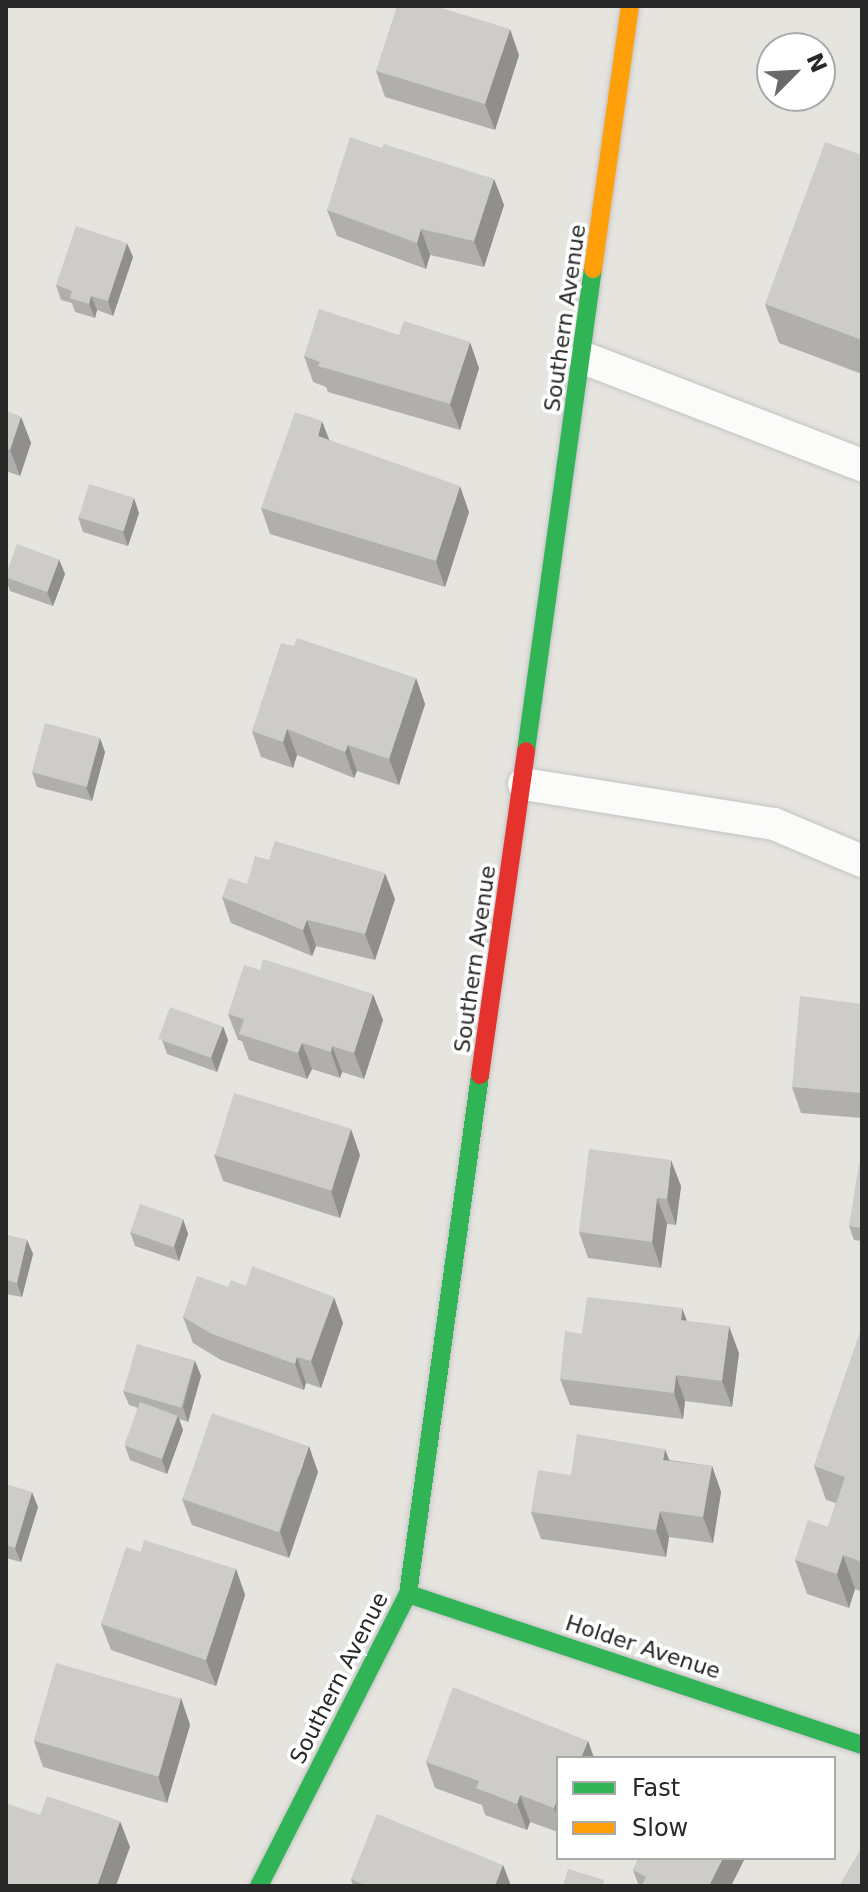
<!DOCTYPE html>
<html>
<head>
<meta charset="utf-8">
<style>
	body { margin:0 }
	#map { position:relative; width:868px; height:1892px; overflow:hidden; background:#e6e4df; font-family:"DejaVu Sans",sans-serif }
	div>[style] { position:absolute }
	.roads { filter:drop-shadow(0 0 2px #c4c3c4) drop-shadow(0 0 2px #c4c3c4) }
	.lane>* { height:32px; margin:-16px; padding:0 16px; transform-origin:16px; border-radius:16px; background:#fbfbfa }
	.fast>* { height:18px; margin:-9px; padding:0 9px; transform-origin:9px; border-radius:9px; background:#30b455 }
	.slow>* { height:18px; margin:-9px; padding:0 9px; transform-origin:9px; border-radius:9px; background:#ff9f0a }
	.jam>* { height:18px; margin:-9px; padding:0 9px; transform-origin:9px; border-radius:9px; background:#e5322d }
	.wall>* { inset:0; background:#b0afac }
	.shaded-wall>* { inset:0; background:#908f8c }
	.building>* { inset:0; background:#cdccc8; transform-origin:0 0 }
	span { translate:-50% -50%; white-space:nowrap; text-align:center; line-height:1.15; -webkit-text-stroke:7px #fff; paint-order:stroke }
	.street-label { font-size:22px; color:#282828 }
	.frame { position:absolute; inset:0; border:8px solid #282828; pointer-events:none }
	.legend { position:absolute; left:556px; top:1756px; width:280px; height:104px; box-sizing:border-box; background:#fff; border:2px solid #a9a9a9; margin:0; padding:10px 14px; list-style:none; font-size:24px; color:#282828 }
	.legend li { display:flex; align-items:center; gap:16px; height:40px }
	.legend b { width:40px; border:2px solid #a9a9a9 }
	.north { position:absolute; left:756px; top:32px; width:80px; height:80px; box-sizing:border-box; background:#fff; border:2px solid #a9a9a9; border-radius:50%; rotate:66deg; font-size:22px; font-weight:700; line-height:32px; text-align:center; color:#282828 }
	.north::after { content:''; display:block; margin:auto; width:28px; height:36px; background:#6a6a68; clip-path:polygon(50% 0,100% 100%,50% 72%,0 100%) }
</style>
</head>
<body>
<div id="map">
	<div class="roads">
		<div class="lane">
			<i style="left:584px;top:358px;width:298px;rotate:21.1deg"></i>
			<i style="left:524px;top:784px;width:253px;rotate:9.1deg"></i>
			<i style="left:774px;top:824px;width:95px;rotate:22.8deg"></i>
		</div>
		<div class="fast">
			<i style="left:526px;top:751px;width:487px;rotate:-82.1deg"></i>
			<i style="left:408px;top:1594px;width:478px;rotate:18.4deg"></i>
			<i style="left:259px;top:1886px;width:328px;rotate:-63deg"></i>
			<i style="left:408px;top:1594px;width:524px;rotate:-82.1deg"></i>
		</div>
		<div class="slow">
			<i style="left:593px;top:269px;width:266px;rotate:-82deg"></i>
		</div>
		<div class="jam">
			<i style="left:480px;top:1075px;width:327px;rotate:-81.9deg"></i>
		</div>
	</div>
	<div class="wall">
		<i style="clip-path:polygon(519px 55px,495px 130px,385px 97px,376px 71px)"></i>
		<i style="clip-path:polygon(382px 148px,494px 179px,504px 205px,484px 267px,430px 255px,426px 269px,337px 236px,327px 210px)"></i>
		<i style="clip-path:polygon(862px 155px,862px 374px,779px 343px,765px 304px)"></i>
		<i style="clip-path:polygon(133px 257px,113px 316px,97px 310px,95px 318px,75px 312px,72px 303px,61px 300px,56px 285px)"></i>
		<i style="clip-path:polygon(399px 335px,479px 368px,460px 430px,328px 392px,326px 387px,313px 382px,304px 356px)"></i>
		<i style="clip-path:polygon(6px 411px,21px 417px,31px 443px,20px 476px,6px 471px)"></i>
		<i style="clip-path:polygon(330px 440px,469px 512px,445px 587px,270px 534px,261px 508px)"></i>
		<i style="clip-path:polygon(139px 513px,128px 546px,83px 532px,78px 517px)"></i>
		<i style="clip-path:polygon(6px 574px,65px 574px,53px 606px,10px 591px,6px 579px)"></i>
		<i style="clip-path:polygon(416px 678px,425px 704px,399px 785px,357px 771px,354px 778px,297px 755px,293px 768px,261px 757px,252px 731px)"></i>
		<i style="clip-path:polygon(105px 752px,92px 801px,37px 787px,32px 772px)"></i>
		<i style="clip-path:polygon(269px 860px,395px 899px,375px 960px,316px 946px,312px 956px,231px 923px,222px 897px,247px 884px)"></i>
		<i style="clip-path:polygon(862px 1004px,862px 1118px,801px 1113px,792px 1087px)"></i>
		<i style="clip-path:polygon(228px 1014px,383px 1020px,364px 1079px,342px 1072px,340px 1078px,312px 1069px,307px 1079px,249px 1060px,242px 1041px,238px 1040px)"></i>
		<i style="clip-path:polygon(162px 1040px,228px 1040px,217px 1072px,167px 1054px)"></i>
		<i style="clip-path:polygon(214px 1155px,360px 1155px,340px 1218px,223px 1181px)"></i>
		<i style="clip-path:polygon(862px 1164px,862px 1241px,854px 1240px,849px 1226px)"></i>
		<i style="clip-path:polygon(681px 1186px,676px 1225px,667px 1224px,661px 1268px,588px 1258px,579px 1232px)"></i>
		<i style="clip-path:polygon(183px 1219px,188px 1234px,179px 1261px,135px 1246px,130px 1232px)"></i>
		<i style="clip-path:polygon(6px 1235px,27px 1240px,33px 1254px,22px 1297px,6px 1294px)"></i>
		<i style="clip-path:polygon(228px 1287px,343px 1323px,321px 1388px,306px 1383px,304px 1390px,221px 1360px,193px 1343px,183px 1317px)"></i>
		<i style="clip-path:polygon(687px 1321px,739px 1353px,732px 1407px,685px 1401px,683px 1419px,570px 1405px,560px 1379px,582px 1334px)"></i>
		<i style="clip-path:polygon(862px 1327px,862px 1592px,855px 1589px,849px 1608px,807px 1594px,795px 1560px,828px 1527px,836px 1503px,826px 1500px,814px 1466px)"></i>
		<i style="clip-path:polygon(195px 1361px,201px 1376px,188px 1422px,179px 1419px,183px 1430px,167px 1474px,130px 1460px,125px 1446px,138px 1408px,129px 1405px,123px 1391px)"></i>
		<i style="clip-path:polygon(670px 1460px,712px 1466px,721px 1492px,713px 1543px,669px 1537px,666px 1557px,541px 1539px,531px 1512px,571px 1475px)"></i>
		<i style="clip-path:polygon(318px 1472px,289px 1558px,192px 1525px,182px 1499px)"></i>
		<i style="clip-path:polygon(6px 1484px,38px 1507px,21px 1562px,6px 1558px)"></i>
		<i style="clip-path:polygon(141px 1552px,236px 1569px,245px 1595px,216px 1686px,111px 1650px,101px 1624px)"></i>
		<i style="clip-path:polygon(181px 1698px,190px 1725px,167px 1803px,43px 1767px,34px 1741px)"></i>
		<i style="clip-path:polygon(588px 1741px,594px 1758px,558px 1758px,558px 1832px,530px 1822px,527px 1830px,485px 1815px,482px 1805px,435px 1788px,426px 1762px)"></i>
		<i style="clip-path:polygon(639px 1858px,745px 1858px,731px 1886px,639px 1886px,633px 1870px)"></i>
		<i style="clip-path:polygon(503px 1865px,511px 1886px,353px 1886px,351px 1879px)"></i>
	</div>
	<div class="shaded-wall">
		<i style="clip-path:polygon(510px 29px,519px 55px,495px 130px,485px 104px)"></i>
		<i style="clip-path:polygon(494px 179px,504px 205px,484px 267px,474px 241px)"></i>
		<i style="clip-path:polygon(421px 229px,430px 255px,426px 269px,417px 243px)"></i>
		<i style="clip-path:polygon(127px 243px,133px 257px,113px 316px,108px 301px)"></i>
		<i style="clip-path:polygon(91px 296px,97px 310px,95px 318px,89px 304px)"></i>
		<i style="clip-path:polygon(470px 342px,479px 368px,460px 430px,450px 404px)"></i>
		<i style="clip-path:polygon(21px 417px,31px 443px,20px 476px,10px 450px)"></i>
		<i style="clip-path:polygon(322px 421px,332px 447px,318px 436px)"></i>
		<i style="clip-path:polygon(460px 486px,469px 512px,445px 587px,436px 561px)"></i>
		<i style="clip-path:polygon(134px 498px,139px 513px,128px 546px,123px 532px)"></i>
		<i style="clip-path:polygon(59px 559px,65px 574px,53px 606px,47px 592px)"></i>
		<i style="clip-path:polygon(416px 678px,425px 704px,399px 785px,389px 759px)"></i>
		<i style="clip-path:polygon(287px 729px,297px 755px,293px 768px,283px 742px)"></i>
		<i style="clip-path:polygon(100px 738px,105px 752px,92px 801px,86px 787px)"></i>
		<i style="clip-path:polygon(348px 745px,357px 771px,354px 778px,345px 752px)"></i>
		<i style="clip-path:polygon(385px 873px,395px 899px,375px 960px,365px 934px)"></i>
		<i style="clip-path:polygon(307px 920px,316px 946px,312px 956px,303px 930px)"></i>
		<i style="clip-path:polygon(373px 994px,383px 1020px,364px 1079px,354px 1053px)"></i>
		<i style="clip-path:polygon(223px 1026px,228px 1040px,217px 1072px,211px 1057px)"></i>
		<i style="clip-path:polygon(302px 1043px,312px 1069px,307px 1079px,298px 1053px)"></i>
		<i style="clip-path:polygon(332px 1046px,342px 1072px,340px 1078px,331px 1052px)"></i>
		<i style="clip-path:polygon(351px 1129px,360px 1155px,340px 1218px,331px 1191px)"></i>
		<i style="clip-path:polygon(671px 1160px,681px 1186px,676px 1225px,667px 1199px)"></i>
		<i style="clip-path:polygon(657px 1198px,667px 1224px,661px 1268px,652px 1242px)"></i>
		<i style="clip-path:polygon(183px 1219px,188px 1234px,179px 1261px,174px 1246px)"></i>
		<i style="clip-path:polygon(27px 1240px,33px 1254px,22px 1297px,17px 1283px)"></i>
		<i style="clip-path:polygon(334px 1297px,343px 1323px,321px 1388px,311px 1361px)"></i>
		<i style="clip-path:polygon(682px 1308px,692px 1334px,681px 1320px)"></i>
		<i style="clip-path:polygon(729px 1326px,739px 1353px,732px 1407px,722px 1381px)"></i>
		<i style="clip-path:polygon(297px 1357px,306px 1383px,304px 1390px,295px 1364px)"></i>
		<i style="clip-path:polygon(195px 1361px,201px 1376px,188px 1422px,183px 1407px)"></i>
		<i style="clip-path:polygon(676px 1375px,685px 1401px,683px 1419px,674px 1393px)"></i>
		<i style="clip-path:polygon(178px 1416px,183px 1430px,167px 1474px,162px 1460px)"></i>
		<i style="clip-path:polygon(309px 1446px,318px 1472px,289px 1558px,280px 1532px)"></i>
		<i style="clip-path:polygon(665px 1449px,675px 1475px,663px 1460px)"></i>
		<i style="clip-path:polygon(712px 1466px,721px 1492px,713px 1543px,703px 1517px)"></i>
		<i style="clip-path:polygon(32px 1492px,38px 1507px,21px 1562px,15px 1548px)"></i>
		<i style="clip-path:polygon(660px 1511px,669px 1537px,666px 1557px,656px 1530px)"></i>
		<i style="clip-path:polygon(843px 1555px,855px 1589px,849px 1608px,837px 1574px)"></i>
		<i style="clip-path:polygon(236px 1569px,245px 1595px,216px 1686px,206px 1660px)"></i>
		<i style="clip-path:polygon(181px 1698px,190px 1725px,167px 1803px,158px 1776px)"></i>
		<i style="clip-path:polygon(588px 1741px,594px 1758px,581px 1758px)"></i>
		<i style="clip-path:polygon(520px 1795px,530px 1822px,527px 1830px,517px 1804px)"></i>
		<i style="clip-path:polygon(558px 1798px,558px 1818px,554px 1808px)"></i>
		<i style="clip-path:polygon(120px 1821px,130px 1847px,116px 1886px,97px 1886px)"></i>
		<i style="clip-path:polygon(723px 1858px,745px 1858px,731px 1886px,709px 1886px)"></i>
		<i style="clip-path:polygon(503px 1865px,511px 1886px,495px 1886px)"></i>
	</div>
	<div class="building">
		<i style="clip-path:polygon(397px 6px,435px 6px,510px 29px,485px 104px,376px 71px)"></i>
		<i style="clip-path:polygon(350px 137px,382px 148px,384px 144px,494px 179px,474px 241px,421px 229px,417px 243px,327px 210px)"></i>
		<i style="clip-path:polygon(825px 142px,862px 155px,862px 340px,765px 304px)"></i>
		<i style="clip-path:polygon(76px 226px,127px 243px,108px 301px,91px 296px,89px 304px,70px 298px,72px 291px,56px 285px)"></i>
		<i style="clip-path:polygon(319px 309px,399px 335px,404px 321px,470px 342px,450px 404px,318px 366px,320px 362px,304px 356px)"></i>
		<i style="clip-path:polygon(6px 411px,21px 417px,10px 450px,6px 448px)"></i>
		<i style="clip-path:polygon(295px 412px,322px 421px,318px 436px,460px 486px,436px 561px,261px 508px)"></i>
		<i style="left:89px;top:484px;width:47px;height:35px;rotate:17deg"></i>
		<i style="left:17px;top:544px;width:45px;height:35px;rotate:20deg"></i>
		<i style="clip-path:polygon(297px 638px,416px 678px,389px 759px,348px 745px,345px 752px,287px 729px,283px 742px,252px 731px,281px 643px,294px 646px)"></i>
		<i style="left:45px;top:723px;width:57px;height:51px;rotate:15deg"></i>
		<i style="clip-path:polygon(275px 841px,385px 873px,365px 934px,307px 920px,303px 930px,222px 897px,229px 878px,247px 884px,255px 856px,269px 860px)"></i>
		<i style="clip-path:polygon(263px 959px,373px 994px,354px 1053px,332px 1046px,331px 1052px,302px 1043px,298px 1053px,239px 1034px,244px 1019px,228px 1014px,244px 965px,260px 970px)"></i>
		<i style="clip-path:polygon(800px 996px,862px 1004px,862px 1080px,860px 1093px,792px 1087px)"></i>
		<i style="left:170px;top:1007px;width:56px;height:34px;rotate:20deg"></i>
		<i style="left:234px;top:1093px;width:122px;height:65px;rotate:17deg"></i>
		<i style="clip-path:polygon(589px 1149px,671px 1160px,667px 1199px,657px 1198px,652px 1242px,579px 1232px)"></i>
		<i style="clip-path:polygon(859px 1164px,862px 1164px,862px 1228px,849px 1226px)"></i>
		<i style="left:140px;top:1204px;width:46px;height:30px;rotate:19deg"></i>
		<i style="clip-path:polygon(6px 1235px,27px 1240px,17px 1283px,6px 1280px)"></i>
		<i style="clip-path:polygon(252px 1266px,334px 1297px,311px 1361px,297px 1357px,295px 1364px,212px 1334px,183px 1317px,197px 1276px,228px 1287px,231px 1280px,246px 1286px)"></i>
		<i style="clip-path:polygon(587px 1297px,682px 1308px,681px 1320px,729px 1326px,722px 1381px,676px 1375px,674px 1393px,560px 1379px,565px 1331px,582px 1334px)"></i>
		<i style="clip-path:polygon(862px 1327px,862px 1562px,843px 1555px,837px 1574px,795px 1560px,808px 1520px,828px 1527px,845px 1477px,814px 1466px)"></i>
		<i style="left:137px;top:1344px;width:60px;height:49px;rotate:16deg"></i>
		<i style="left:140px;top:1402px;width:40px;height:46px;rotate:20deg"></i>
		<i style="left:212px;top:1413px;width:102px;height:91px;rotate:19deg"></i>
		<i style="clip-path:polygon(577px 1434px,665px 1449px,663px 1460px,712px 1466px,703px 1517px,660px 1511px,656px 1530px,531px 1512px,538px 1470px,571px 1475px)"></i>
		<i style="clip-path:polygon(6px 1484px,32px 1492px,15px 1548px,6px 1545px)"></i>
		<i style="clip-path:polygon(144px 1540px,236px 1569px,206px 1660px,101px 1624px,126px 1547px,141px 1552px)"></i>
		<i style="left:56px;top:1663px;width:130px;height:81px;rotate:16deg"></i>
		<i style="clip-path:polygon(453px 1687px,588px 1741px,581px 1758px,558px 1758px,558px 1798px,554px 1808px,520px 1795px,517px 1804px,476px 1788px,479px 1781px,426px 1762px)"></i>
		<i style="clip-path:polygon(47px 1796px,120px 1821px,97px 1886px,6px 1886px,6px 1803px,40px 1815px)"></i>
		<i style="clip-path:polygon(377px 1814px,503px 1865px,495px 1886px,367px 1886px,351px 1879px)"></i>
		<i style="clip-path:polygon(862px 1847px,862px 1886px,839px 1886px)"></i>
		<i style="clip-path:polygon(639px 1858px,723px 1858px,709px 1886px,644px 1886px,642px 1885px,646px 1877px,633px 1870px)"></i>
		<i style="clip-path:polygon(568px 1869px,604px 1880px,603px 1886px,563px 1886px)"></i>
	</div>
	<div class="street-label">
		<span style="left:565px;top:318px;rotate:-82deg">Southern Avenue</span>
		<span style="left:475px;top:959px;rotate:-82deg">Southern Avenue</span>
		<span style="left:643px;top:1647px;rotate:18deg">Holder Avenue</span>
		<span style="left:339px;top:1678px;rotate:-63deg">Southern Avenue</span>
	</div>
	<div class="frame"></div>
	<ul class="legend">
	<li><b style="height:10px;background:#30b455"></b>Fast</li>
	<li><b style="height:10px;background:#ff9f0a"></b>Slow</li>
	</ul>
	<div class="north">N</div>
</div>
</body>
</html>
